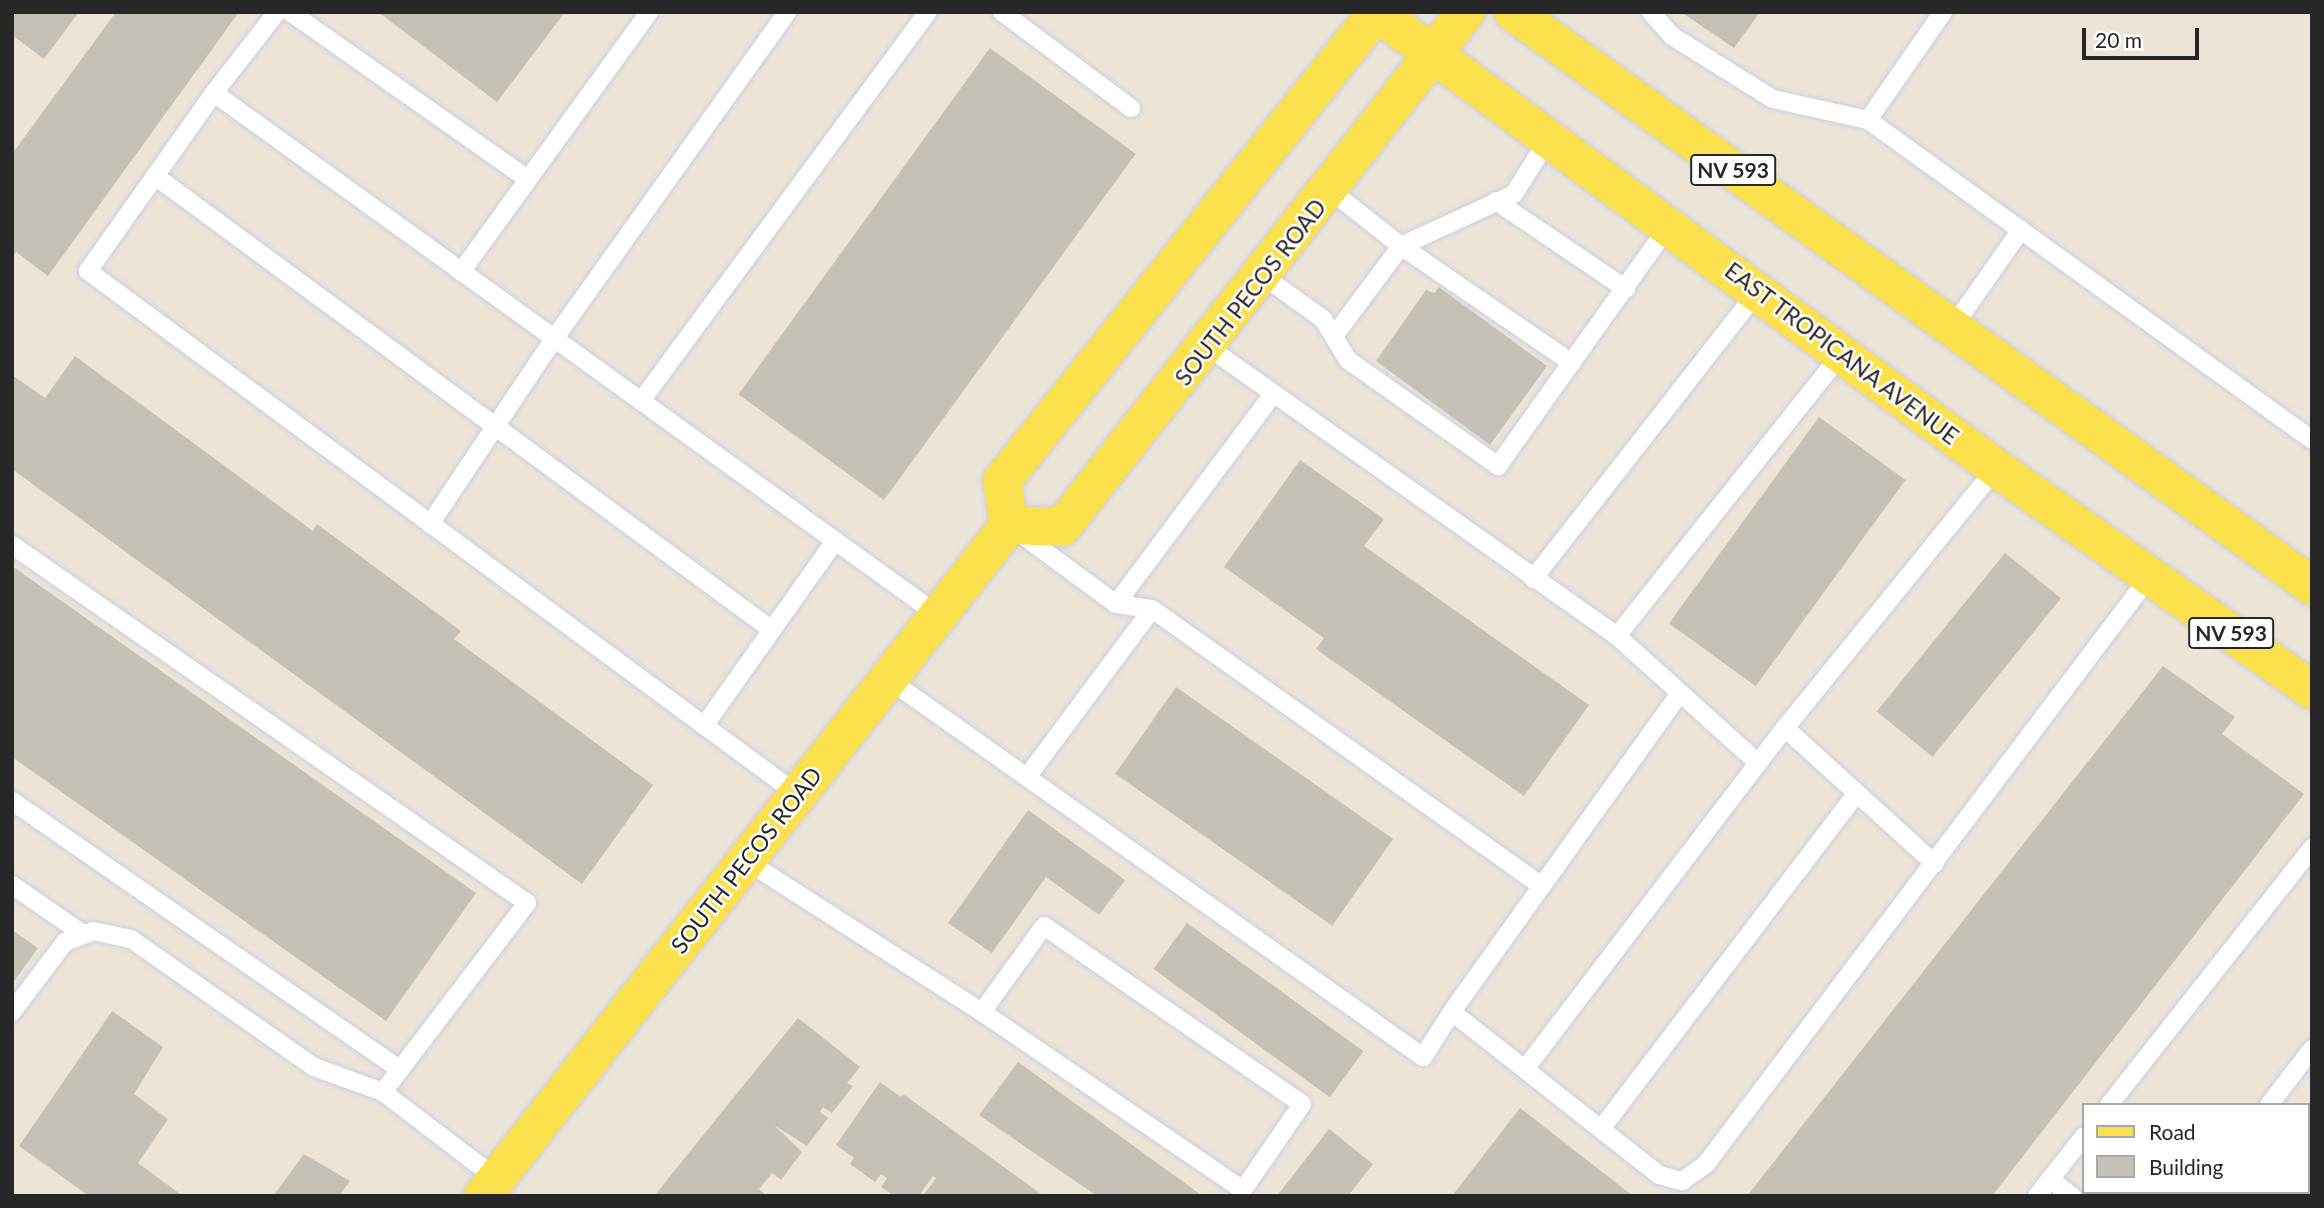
<!DOCTYPE html>
<html>
<head>
<meta charset="utf-8">
<style>
	body { margin:0 }
	#map { position:relative; width:2324px; height:1208px; overflow:hidden; background:#ebe4d7; font-family:Lato,sans-serif }
	div>[style] { position:absolute }
	.building>* { inset:0; background:#c6c1b7; transform-origin:0 0 }
	.roads { filter:drop-shadow(0 0 2px #cccee2) drop-shadow(0 0 2px #cccee2) }
	.lane>* { height:18px; margin:-9px; padding:0 9px; transform-origin:9px; border-radius:9px; background:#fff }
	.primary>* { height:38px; margin:-19px; padding:0 19px; transform-origin:19px; border-radius:19px; background:#fae14d }
	span { translate:-50% -50%; white-space:nowrap; text-align:center; line-height:1.15; -webkit-text-stroke:5px #fff; paint-order:stroke }
	.shield-label span { padding:2px 5px; background:#fff; border:2px solid; border-radius:5px; -webkit-text-stroke-width:0 }
	.shield-label { font-size:21px; color:#272727; font-weight:700 }
	.street-label { font-size:23px; color:#272727 }
	.frame { position:absolute; inset:0; border:14px solid #272727; pointer-events:none }
	.legend { position:absolute; left:2082px; top:1103px; width:228px; height:91px; box-sizing:border-box; background:#fff; border:2px solid #a9a9a9; margin:0; padding:9px 12px; list-style:none; font-size:21px; color:#272727 }
	.legend li { display:flex; align-items:center; gap:14px; height:35px }
	.legend b { width:35px; border:2px solid #a9a9a9 }
	.scale { position:absolute; left:2082px; top:28px; width:117px; height:32px; box-sizing:border-box; border:4px solid #272727; border-top:0; padding-left:9px; font-size:21px; line-height:24px; white-space:nowrap; color:#272727; -webkit-text-stroke:5px #fff; paint-order:stroke }
</style>
</head>
<body>
<div id="map">
	<div class="building">
		<i style="clip-path:polygon(12px 12px,79px 12px,44px 59px,12px 35px)"></i>
		<i style="clip-path:polygon(116px 12px,239px 12px,48px 276px,16px 252px,12px 257px,12px 154px)"></i>
		<i style="clip-path:polygon(378px 12px,565px 12px,497px 102px)"></i>
		<i style="clip-path:polygon(1681px 12px,1760px 12px,1734px 48px)"></i>
		<i style="left:990px;top:48px;width:180px;height:428px;rotate:36deg"></i>
		<i style="clip-path:polygon(1439px 287px,1547px 366px,1490px 445px,1376px 361px,1426px 290px,1434px 293px)"></i>
		<i style="clip-path:polygon(75px 356px,313px 531px,317px 524px,461px 631px,454px 639px,653px 785px,582px 884px,12px 469px,12px 375px,45px 398px)"></i>
		<i style="left:1819px;top:417px;width:107px;height:255px;rotate:36deg"></i>
		<i style="clip-path:polygon(1300px 460px,1384px 519px,1364px 546px,1589px 705px,1524px 796px,1316px 649px,1324px 638px,1224px 567px)"></i>
		<i style="left:2005px;top:553px;width:72px;height:204px;rotate:39deg"></i>
		<i style="clip-path:polygon(12px 566px,476px 893px,386px 1021px,12px 757px)"></i>
		<i style="clip-path:polygon(2163px 666px,2235px 717px,2222px 734px,2304px 794px,1992px 1196px,1747px 1196px)"></i>
		<i style="left:1176px;top:687px;width:265px;height:106px;rotate:35deg"></i>
		<i style="clip-path:polygon(1028px 810px,1125px 880px,1099px 915px,1046px 877px,992px 953px,948px 923px)"></i>
		<i style="left:1187px;top:923px;width:218px;height:57px;rotate:36deg"></i>
		<i style="clip-path:polygon(12px 930px,38px 948px,12px 984px)"></i>
		<i style="clip-path:polygon(112px 1011px,163px 1047px,134px 1094px,168px 1119px,138px 1163px,183px 1196px,89px 1196px,19px 1146px)"></i>
		<i style="clip-path:polygon(798px 1018px,860px 1067px,847px 1083px,853px 1086px,832px 1113px,823px 1107px,820px 1112px,828px 1118px,807px 1146px,774px 1125px,802px 1152px,781px 1180px,772px 1173px,759px 1189px,767px 1196px,654px 1196px)"></i>
		<i style="clip-path:polygon(1018px 1062px,1197px 1192px,1202px 1196px,1097px 1196px,979px 1115px)"></i>
		<i style="clip-path:polygon(880px 1082px,901px 1097px,903px 1094px,1044px 1196px,923px 1196px,936px 1178px,933px 1176px,919px 1196px,894px 1196px,881px 1187px,887px 1178px,881px 1174px,875px 1182px,850px 1164px,854px 1158px,836px 1145px)"></i>
		<i style="clip-path:polygon(1520px 1108px,1633px 1196px,1452px 1196px)"></i>
		<i style="clip-path:polygon(1329px 1129px,1373px 1164px,1348px 1196px,1277px 1196px)"></i>
		<i style="clip-path:polygon(304px 1154px,350px 1181px,339px 1196px,273px 1196px)"></i>
	</div>
	<div class="roads">
		<div class="lane">
			<i style="left:277px;top:12px;width:103px;rotate:127.9deg"></i>
			<i style="left:214px;top:93px;width:218px;rotate:125.3deg"></i>
			<i style="left:88px;top:271px;width:881px;rotate:36.41deg"></i>
			<i style="left:290px;top:12px;width:291px;rotate:35.1deg"></i>
			<i style="left:1002px;top:12px;width:161px;rotate:36.7deg"></i>
			<i style="left:1651px;top:12px;width:32px;rotate:49deg"></i>
			<i style="left:1672px;top:36px;width:119px;rotate:32deg"></i>
			<i style="left:1773px;top:99px;width:97px;rotate:12.5deg"></i>
			<i style="left:1943px;top:12px;width:131px;rotate:124.8deg"></i>
			<i style="left:1868px;top:120px;width:547px;rotate:35.78deg"></i>
			<i style="left:214px;top:93px;width:893px;rotate:35.79deg"></i>
			<i style="left:155px;top:176px;width:766px;rotate:36.35deg"></i>
			<i style="left:1330px;top:190px;width:90px;rotate:38.3deg"></i>
			<i style="left:1401px;top:246px;width:124px;rotate:-24.7deg"></i>
			<i style="left:1514px;top:194px;width:66px;rotate:-58deg"></i>
			<i style="left:1496px;top:201px;width:157px;rotate:34.1deg"></i>
			<i style="left:461px;top:272px;width:321px;rotate:-54.1deg"></i>
			<i style="left:1263px;top:276px;width:74px;rotate:35.6deg"></i>
			<i style="left:1323px;top:319px;width:48px;rotate:58.6deg"></i>
			<i style="left:1348px;top:360px;width:184px;rotate:35.2deg"></i>
			<i style="left:1498px;top:466px;width:296px;rotate:-54.6deg"></i>
			<i style="left:1952px;top:328px;width:120px;rotate:-54.9deg"></i>
			<i style="left:1334px;top:336px;width:112px;rotate:-53.3deg"></i>
			<i style="left:1401px;top:246px;width:207px;rotate:34.4deg"></i>
			<i style="left:1208px;top:347px;width:501px;rotate:35.25deg"></i>
			<i style="left:1617px;top:636px;width:190px;rotate:42deg"></i>
			<i style="left:641px;top:401px;width:483px;rotate:-53.6deg"></i>
			<i style="left:430px;top:524px;width:223px;rotate:-56.2deg"></i>
			<i style="left:554px;top:339px;width:402px;rotate:-54.5deg"></i>
			<i style="left:1017px;top:531px;width:123px;rotate:36.4deg"></i>
			<i style="left:1116px;top:604px;width:36px;rotate:8deg"></i>
			<i style="left:1152px;top:609px;width:478px;rotate:35.4deg"></i>
			<i style="left:12px;top:545px;width:627px;rotate:34.8deg"></i>
			<i style="left:527px;top:903px;width:238px;rotate:127.3deg"></i>
			<i style="left:1533px;top:579px;width:365px;rotate:-52deg"></i>
			<i style="left:1116px;top:604px;width:262px;rotate:-53.2deg"></i>
			<i style="left:1617px;top:636px;width:363px;rotate:-51.5deg"></i>
			<i style="left:888px;top:679px;width:655px;rotate:35.24deg"></i>
			<i style="left:1423px;top:1057px;width:54px;rotate:-57.2deg"></i>
			<i style="left:1680px;top:693px;width:392px;rotate:125.6deg"></i>
			<i style="left:1452px;top:1012px;width:263px;rotate:38.2deg"></i>
			<i style="left:1659px;top:1175px;width:24px;rotate:15deg"></i>
			<i style="left:1682px;top:1181px;width:29px;rotate:-35deg"></i>
			<i style="left:1706px;top:1164px;width:737px;rotate:-52.94deg"></i>
			<i style="left:704px;top:726px;width:227px;rotate:-54.7deg"></i>
			<i style="left:1785px;top:728px;width:202px;rotate:42.2deg"></i>
			<i style="left:1027px;top:777px;width:209px;rotate:-53.3deg"></i>
			<i style="left:12px;top:801px;width:472px;rotate:34.7deg"></i>
			<i style="left:745px;top:860px;width:282px;rotate:32.7deg"></i>
			<i style="left:982px;top:1012px;width:316px;rotate:34.3deg"></i>
			<i style="left:1243px;top:1190px;width:104px;rotate:-55.5deg"></i>
			<i style="left:1302px;top:1104px;width:313px;rotate:-145.4deg"></i>
			<i style="left:1044px;top:926px;width:106px;rotate:125.8deg"></i>
			<i style="left:12px;top:885px;width:86px;rotate:34.6deg"></i>
			<i style="left:12px;top:1012px;width:88px;rotate:-52.9deg"></i>
			<i style="left:65px;top:942px;width:30px;rotate:-21deg"></i>
			<i style="left:93px;top:931px;width:39px;rotate:12deg"></i>
			<i style="left:131px;top:939px;width:223px;rotate:35deg"></i>
			<i style="left:314px;top:1067px;width:73px;rotate:19.9deg"></i>
			<i style="left:383px;top:1092px;width:142px;rotate:37.3deg"></i>
			<i style="left:1525px;top:1069px;width:429px;rotate:-52.7deg"></i>
			<i style="left:1785px;top:728px;width:335px;rotate:-50.9deg"></i>
			<i style="left:2109px;top:1105px;width:328px;rotate:-51.7deg"></i>
			<i style="left:2269px;top:1105px;width:71px;rotate:-52.5deg"></i>
			<i style="left:1601px;top:1129px;width:422px;rotate:-52.7deg"></i>
			<i style="left:2050px;top:1179px;width:28px;rotate:38deg"></i>
			<i style="left:2253px;top:1192px;width:6px;rotate:45deg"></i>
			<i style="left:2037px;top:1196px;width:76px;rotate:-51.9deg"></i>
		</div>
		<div class="primary">
			<i style="left:1376px;top:12px;width:770px;rotate:36.33deg"></i>
			<i style="left:1996px;top:468px;width:386px;rotate:35.1deg"></i>
			<i style="left:1513px;top:12px;width:984px;rotate:35.69deg"></i>
			<i style="left:1009px;top:525px;width:53px;rotate:2.2deg"></i>
			<i style="left:1062px;top:527px;width:655px;rotate:-51.89deg"></i>
			<i style="left:483px;top:1196px;width:853px;rotate:-51.91deg"></i>
			<i style="left:1009px;top:525px;width:45px;rotate:-99deg"></i>
			<i style="left:1002px;top:481px;width:600px;rotate:-51.36deg"></i>
		</div>
	</div>
	<div class="shield-label">
		<span style="left:1733px;top:170px">NV 593</span>
		<span style="left:2231px;top:633px">NV 593</span>
	</div>
	<div class="street-label">
		<span style="left:1250px;top:292px;rotate:-52deg">SOUTH PECOS ROAD</span>
		<span style="left:1842px;top:353px;rotate:37deg">EAST TROPICANA AVENUE</span>
		<span style="left:746px;top:860px;rotate:-52deg">SOUTH PECOS ROAD</span>
	</div>
	<div class="frame"></div>
	<ul class="legend">
	<li><b style="height:9px;background:#fae14d"></b>Road</li>
	<li><b style="height:19px;background:#c6c1b7"></b>Building</li>
	</ul>
	<div class="scale">20 m</div>
</div>
</body>
</html>
